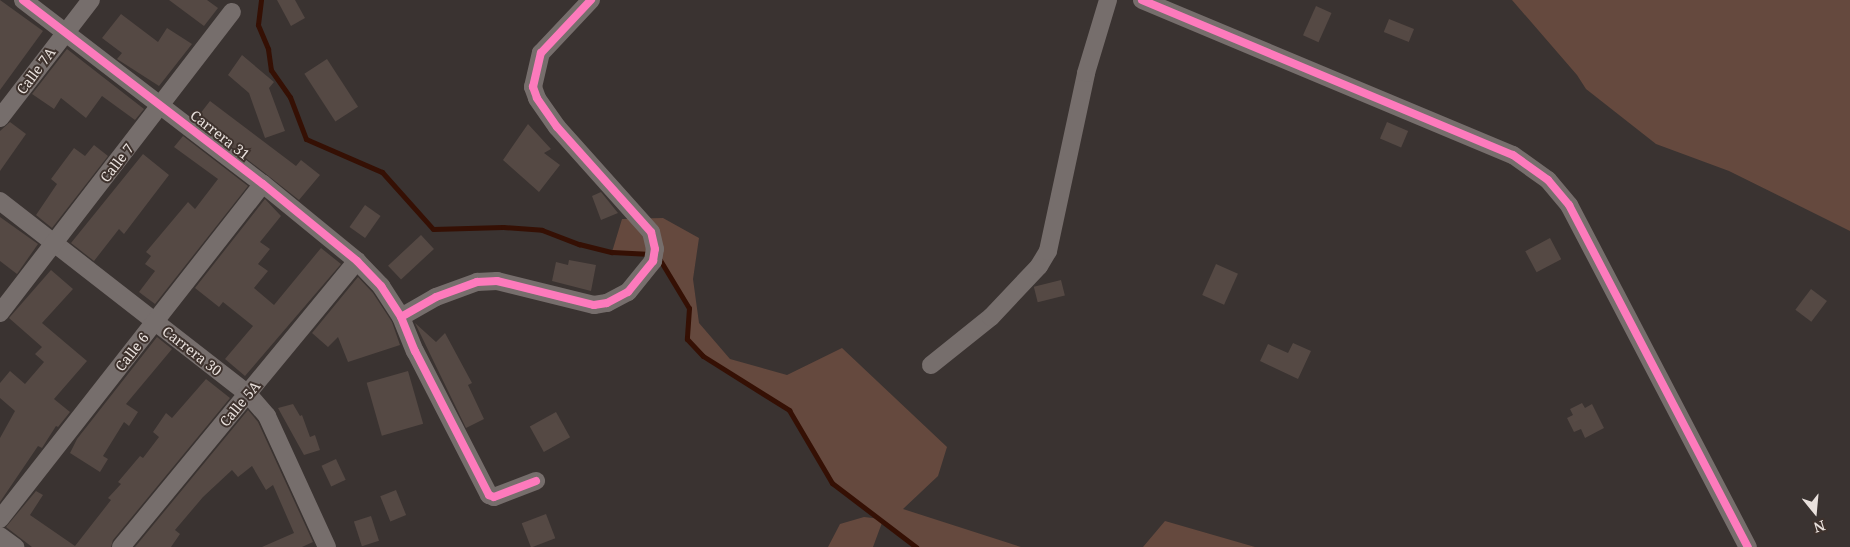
<!DOCTYPE html>
<html>
<head>
<meta charset="utf-8">
<style>
	body { margin:0 }
	#map { position:relative; width:1850px; height:547px; overflow:hidden; background:#3a3331; font-family:"Noto Serif",serif }
	div>[style] { position:absolute }
	.green>* { inset:0; background:#65493e }
	.stream>* { height:5px; margin:-2.5px; padding:0 2.5px; transform-origin:2.5px; border-radius:2.5px; background:#351004 }
	.building>* { inset:0; background:#554944; transform-origin:0 0 }
	.minor>* { height:18px; margin:-9px; padding:0 9px; transform-origin:9px; border-radius:9px; background:#766e6c }
	.cycleway>* { height:8px; margin:-4px; padding:0 4px; transform-origin:4px; border-radius:4px; background:#fd7abc }
	span { translate:-50% -50%; white-space:nowrap; text-align:center; line-height:1.15; -webkit-text-stroke:4px #3e322d; paint-order:stroke }
	.street-label { font-size:14px; color:#e9e1dd }
	.north { position:absolute; left:1790px; top:487px; width:50px; height:50px; -webkit-text-stroke:4px #3e322d; paint-order:stroke; rotate:163deg; font-size:14px; font-weight:700; line-height:20px; text-align:center; color:#e9e1dd }
	.north::after { content:''; display:block; margin:auto; width:18px; height:22px; background:#e9e1dd; clip-path:polygon(50% 0,100% 100%,50% 72%,0 100%) }
</style>
</head>
<body>
<div id="map">
	<div class="green">
		<i style="clip-path:polygon(1512px 0,1850px 0,1850px 231px,1729px 171px,1656px 144px,1586px 89px,1577px 75px)"></i>
		<i style="clip-path:polygon(663px 218px,699px 238px,693px 279px,699px 323px,730px 359px,787px 375px,842px 348px,947px 447px,938px 476px,903px 509px,1021px 547px,916px 547px,883px 520px,873px 547px,828px 547px,840px 524px,864px 517px,881px 519px,832px 483px,789px 410px,703px 356px,687px 339px,689px 308px,660px 260px,646px 254px,612px 252px,622px 219px)"></i>
		<i style="clip-path:polygon(1165px 521px,1255px 547px,1257px 547px,1143px 547px)"></i>
	</div>
	<div class="stream">
		<i style="left:261px;top:0;width:25px;rotate:97deg"></i>
		<i style="left:258px;top:25px;width:26px;rotate:67deg"></i>
		<i style="left:268px;top:49px;width:21px;rotate:82deg"></i>
		<i style="left:271px;top:70px;width:33px;rotate:55deg"></i>
		<i style="left:290px;top:97px;width:45px;rotate:69.1deg"></i>
		<i style="left:306px;top:139px;width:83px;rotate:23.5deg"></i>
		<i style="left:382px;top:172px;width:76px;rotate:48.2deg"></i>
		<i style="left:433px;top:229px;width:70px;rotate:-1.6deg"></i>
		<i style="left:503px;top:227px;width:39px;rotate:4deg"></i>
		<i style="left:542px;top:230px;width:40px;rotate:21deg"></i>
		<i style="left:579px;top:244px;width:34px;rotate:14deg"></i>
		<i style="left:612px;top:252px;width:34px;rotate:3deg"></i>
		<i style="left:660px;top:260px;width:56px;rotate:58.9deg"></i>
		<i style="left:689px;top:308px;width:31px;rotate:94deg"></i>
		<i style="left:687px;top:339px;width:23px;rotate:47deg"></i>
		<i style="left:703px;top:356px;width:102px;rotate:32.1deg"></i>
		<i style="left:789px;top:410px;width:85px;rotate:59.5deg"></i>
		<i style="left:832px;top:483px;width:106px;rotate:37.3deg"></i>
	</div>
	<div class="building">
		<i style="clip-path:polygon(0 0,43px 31px,0 90px)"></i>
		<i style="clip-path:polygon(169px 0,207px 0,218px 8px,204px 26px)"></i>
		<i style="clip-path:polygon(277px 0,295px 0,305px 18px,291px 26px)"></i>
		<i style="left:1316px;top:6px;width:17px;height:32px;rotate:24deg"></i>
		<i style="clip-path:polygon(121px 14px,158px 42px,167px 28px,192px 44px,159px 86px,117px 59px,122px 53px,102px 38px)"></i>
		<i style="left:1389px;top:19px;width:27px;height:14px;rotate:22deg"></i>
		<i style="clip-path:polygon(67px 49px,144px 109px,135px 120px,102px 96px,86px 118px,61px 98px,54px 109px,32px 94px)"></i>
		<i style="clip-path:polygon(242px 55px,274px 82px,269px 88px,285px 131px,265px 138px,249px 93px,228px 75px)"></i>
		<i style="left:327px;top:59px;width:57px;height:27px;rotate:57deg"></i>
		<i style="clip-path:polygon(210px 101px,296px 166px,301px 160px,320px 175px,299px 200px,196px 119px)"></i>
		<i style="clip-path:polygon(10px 122px,26px 134px,0 171px,0 131px)"></i>
		<i style="left:1387px;top:122px;width:23px;height:18px;rotate:23deg"></i>
		<i style="clip-path:polygon(528px 124px,551px 149px,544px 153px,560px 165px,539px 192px,503px 160px)"></i>
		<i style="clip-path:polygon(183px 136px,248px 186px,155px 304px,139px 292px,155px 271px,145px 264px,151px 256px,146px 252px,188px 202px,195px 209px,218px 179px,174px 147px)"></i>
		<i style="clip-path:polygon(94px 145px,108px 156px,52px 228px,36px 215px,57px 184px,51px 179px,74px 148px,85px 156px)"></i>
		<i style="clip-path:polygon(143px 154px,169px 175px,124px 234px,119px 229px,94px 261px,71px 243px)"></i>
		<i style="clip-path:polygon(601px 192px,618px 213px,601px 220px,592px 196px)"></i>
		<i style="clip-path:polygon(265px 199px,281px 216px,260px 242px,270px 249px,258px 264px,268px 271px,254px 288px,274px 305px,321px 248px,341px 264px,245px 376px,225px 359px,253px 326px,223px 302px,219px 307px,195px 288px)"></i>
		<i style="left:365px;top:205px;width:19px;height:27px;rotate:35deg"></i>
		<i style="clip-path:polygon(0 217px,38px 244px,17px 274px,0 261px)"></i>
		<i style="left:421px;top:235px;width:19px;height:45px;rotate:47deg"></i>
		<i style="left:1550px;top:238px;width:24px;height:28px;rotate:62deg"></i>
		<i style="clip-path:polygon(569px 260px,596px 265px,591px 291px,552px 281px,556px 262px,568px 265px)"></i>
		<i style="left:1216px;top:264px;width:24px;height:34px;rotate:24deg"></i>
		<i style="clip-path:polygon(51px 270px,73px 289px,42px 323px,87px 361px,54px 399px,70px 412px,58px 427px,56px 426px,42px 448px,38px 446px,0 502px,0 438px,15px 411px,0 398px,0 383px,10px 371px,25px 384px,44px 362px,35px 354px,42px 347px,9px 318px)"></i>
		<i style="clip-path:polygon(358px 277px,373px 293px,392px 322px,400px 345px,348px 362px,338px 337px,328px 347px,312px 333px)"></i>
		<i style="left:1061px;top:280px;width:16px;height:28px;rotate:76deg"></i>
		<i style="left:1811px;top:289px;width:20px;height:26px;rotate:37deg"></i>
		<i style="clip-path:polygon(415px 323px,436px 342px,445px 333px,472px 383px,468px 385px,484px 419px,466px 428px)"></i>
		<i style="clip-path:polygon(157px 337px,172px 349px,126px 404px,138px 412px,129px 426px,124px 422px,103px 456px,108px 459px,100px 472px,70px 453px,77px 439px)"></i>
		<i style="clip-path:polygon(1293px 343px,1311px 351px,1298px 379px,1260px 361px,1268px 344px,1288px 353px)"></i>
		<i style="left:408px;top:371px;width:55px;height:43px;rotate:74deg"></i>
		<i style="clip-path:polygon(206px 379px,230px 398px,113px 540px,111px 547px,32px 547px,6px 527px,36px 491px,43px 495px,30px 515px,75px 546px,111px 500px,108px 498px,121px 484px,118px 482px,140px 456px,143px 458px,159px 437px,153px 432px,166px 413px,172px 418px)"></i>
		<i style="clip-path:polygon(1582px 403px,1585px 408px,1592px 404px,1604px 428px,1585px 438px,1581px 429px,1574px 432px,1567px 418px,1573px 415px,1570px 409px)"></i>
		<i style="clip-path:polygon(293px 404px,300px 416px,302px 415px,310px 437px,315px 435px,320px 450px,304px 455px,278px 408px)"></i>
		<i style="clip-path:polygon(248px 410px,258px 422px,313px 542px,302px 547px,262px 547px,294px 533px,273px 485px,266px 490px,252px 466px,238px 477px,232px 470px,203px 497px,175px 530px,180px 534px,171px 547px,135px 547px)"></i>
		<i style="left:556px;top:412px;width:29px;height:30px;rotate:61deg"></i>
		<i style="left:336px;top:459px;width:23px;height:16px;rotate:65deg"></i>
		<i style="left:396px;top:490px;width:27px;height:17px;rotate:68deg"></i>
		<i style="left:546px;top:514px;width:26px;height:26px;rotate:69deg"></i>
		<i style="left:371px;top:516px;width:26px;height:18px;rotate:72deg"></i>
	</div>
	<div class="minor">
		<i style="left:23px;top:0;width:302px;rotate:37.5deg"></i>
		<i style="left:263px;top:184px;width:122px;rotate:39.3deg"></i>
		<i style="left:357px;top:261px;width:35px;rotate:46deg"></i>
		<i style="left:381px;top:286px;width:37px;rotate:57deg"></i>
		<i style="left:401px;top:317px;width:37px;rotate:68deg"></i>
		<i style="left:415px;top:351px;width:162px;rotate:62.8deg"></i>
		<i style="left:489px;top:495px;width:5px;rotate:22deg"></i>
		<i style="left:494px;top:497px;width:45px;rotate:-20.9deg"></i>
		<i style="left:1142px;top:0;width:402px;rotate:22.7deg"></i>
		<i style="left:1513px;top:155px;width:43px;rotate:35.5deg"></i>
		<i style="left:1548px;top:180px;width:33px;rotate:50deg"></i>
		<i style="left:1569px;top:205px;width:386px;rotate:62.4deg"></i>
		<i style="left:0;top:118px;width:149px;rotate:-52.4deg"></i>
		<i style="left:0;top:201px;width:314px;rotate:37.9deg"></i>
		<i style="left:248px;top:394px;width:29px;rotate:49deg"></i>
		<i style="left:267px;top:416px;width:144px;rotate:65.4deg"></i>
		<i style="left:0;top:313px;width:380px;rotate:-52.4deg"></i>
		<i style="left:401px;top:317px;width:40px;rotate:-29.7deg"></i>
		<i style="left:436px;top:297px;width:44px;rotate:-20.1deg"></i>
		<i style="left:477px;top:282px;width:20px;rotate:-3deg"></i>
		<i style="left:497px;top:281px;width:100px;rotate:13.9deg"></i>
		<i style="left:594px;top:305px;width:13px;rotate:-9deg"></i>
		<i style="left:607px;top:303px;width:24px;rotate:-28deg"></i>
		<i style="left:628px;top:292px;width:40px;rotate:-51deg"></i>
		<i style="left:653px;top:261px;width:12px;rotate:-81deg"></i>
		<i style="left:655px;top:249px;width:17px;rotate:-103deg"></i>
		<i style="left:651px;top:232px;width:141px;rotate:-131.8deg"></i>
		<i style="left:557px;top:127px;width:35px;rotate:-125deg"></i>
		<i style="left:537px;top:98px;width:12px;rotate:-110deg"></i>
		<i style="left:533px;top:87px;width:35px;rotate:-77deg"></i>
		<i style="left:541px;top:53px;width:73px;rotate:-46.7deg"></i>
		<i style="left:931px;top:365px;width:77px;rotate:-38.7deg"></i>
		<i style="left:991px;top:317px;width:70px;rotate:-46.7deg"></i>
		<i style="left:1039px;top:266px;width:17px;rotate:-59deg"></i>
		<i style="left:1048px;top:251px;width:182px;rotate:-77.9deg"></i>
		<i style="left:1086px;top:73px;width:76px;rotate:-73.2deg"></i>
		<i style="left:0;top:519px;width:426px;rotate:-51.9deg"></i>
		<i style="left:0;top:536px;width:19px;rotate:36deg"></i>
		<i style="left:121px;top:547px;width:371px;rotate:-50.5deg"></i>
	</div>
	<div class="cycleway">
		<i style="left:23px;top:0;width:302px;rotate:37.5deg"></i>
		<i style="left:263px;top:184px;width:122px;rotate:39.3deg"></i>
		<i style="left:357px;top:261px;width:35px;rotate:46deg"></i>
		<i style="left:381px;top:286px;width:37px;rotate:57deg"></i>
		<i style="left:401px;top:317px;width:37px;rotate:68deg"></i>
		<i style="left:415px;top:351px;width:162px;rotate:62.8deg"></i>
		<i style="left:489px;top:495px;width:5px;rotate:22deg"></i>
		<i style="left:494px;top:497px;width:45px;rotate:-20.9deg"></i>
		<i style="left:1142px;top:0;width:402px;rotate:22.7deg"></i>
		<i style="left:1513px;top:155px;width:43px;rotate:35.5deg"></i>
		<i style="left:1548px;top:180px;width:33px;rotate:50deg"></i>
		<i style="left:1569px;top:205px;width:386px;rotate:62.4deg"></i>
		<i style="left:401px;top:317px;width:40px;rotate:-29.7deg"></i>
		<i style="left:436px;top:297px;width:44px;rotate:-20.1deg"></i>
		<i style="left:477px;top:282px;width:20px;rotate:-3deg"></i>
		<i style="left:497px;top:281px;width:100px;rotate:13.9deg"></i>
		<i style="left:594px;top:305px;width:13px;rotate:-9deg"></i>
		<i style="left:607px;top:303px;width:24px;rotate:-28deg"></i>
		<i style="left:628px;top:292px;width:40px;rotate:-51deg"></i>
		<i style="left:653px;top:261px;width:12px;rotate:-81deg"></i>
		<i style="left:655px;top:249px;width:17px;rotate:-103deg"></i>
		<i style="left:651px;top:232px;width:141px;rotate:-131.8deg"></i>
		<i style="left:557px;top:127px;width:35px;rotate:-125deg"></i>
		<i style="left:537px;top:98px;width:12px;rotate:-110deg"></i>
		<i style="left:533px;top:87px;width:35px;rotate:-77deg"></i>
		<i style="left:541px;top:53px;width:73px;rotate:-46.7deg"></i>
	</div>
	<div class="street-label">
		<span style="left:36px;top:71px;rotate:-53deg">Calle 7A</span>
		<span style="left:220px;top:135px;rotate:38deg">Carrera 31</span>
		<span style="left:117px;top:163px;rotate:-52deg">Calle 7</span>
		<span style="left:192px;top:351px;rotate:38deg">Carrera 30</span>
		<span style="left:132px;top:352px;rotate:-52deg">Calle 6</span>
		<span style="left:240px;top:404px;rotate:-50deg">Calle 5A</span>
	</div>
	<div class="north">N</div>
</div>
</body>
</html>
